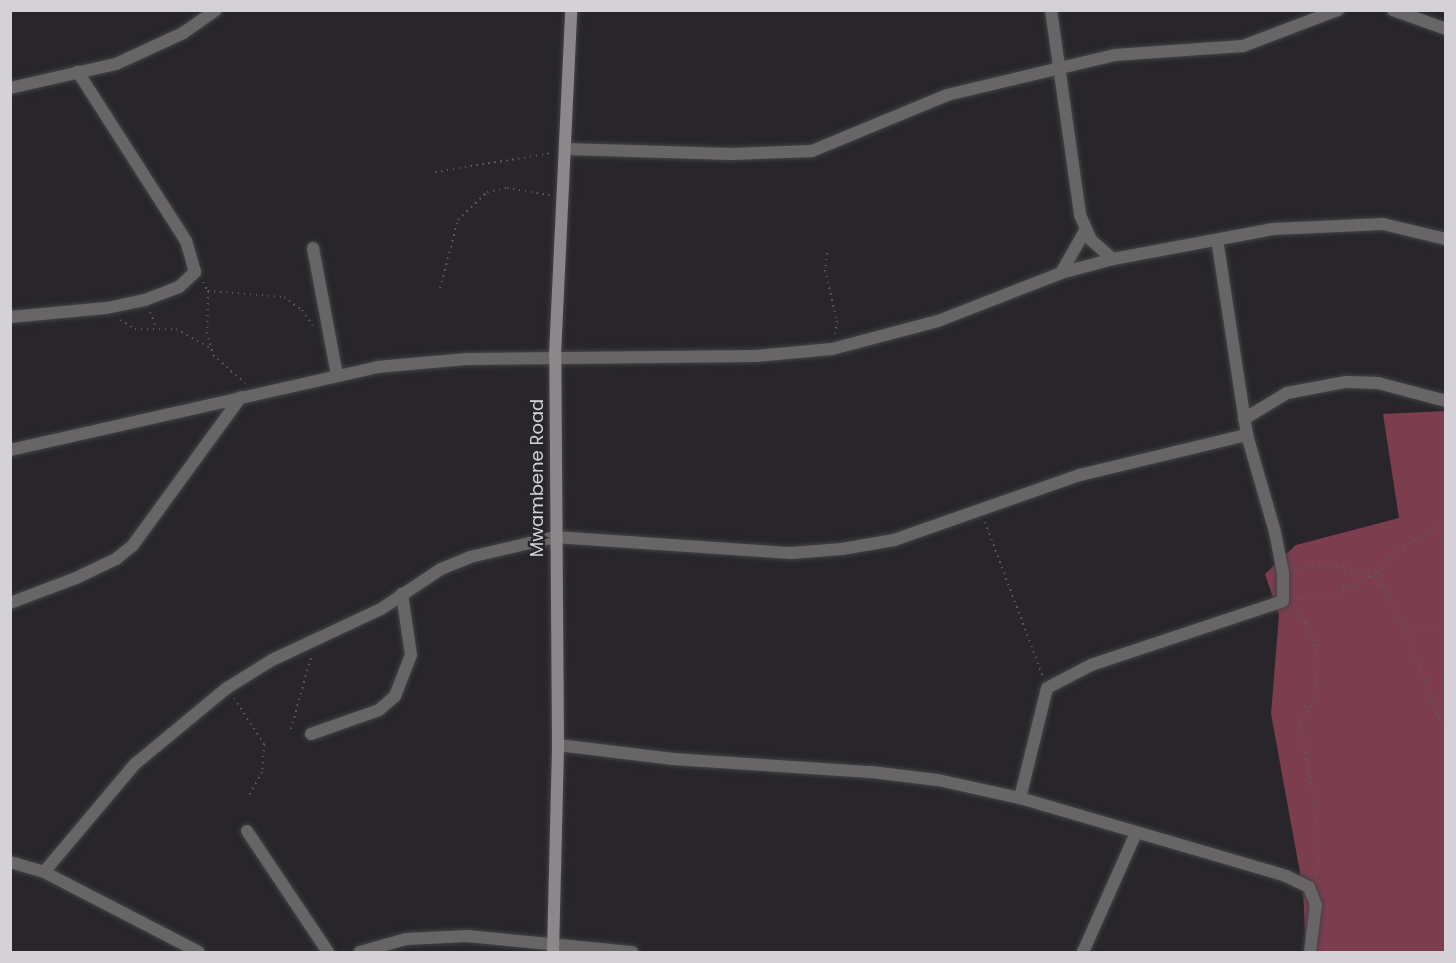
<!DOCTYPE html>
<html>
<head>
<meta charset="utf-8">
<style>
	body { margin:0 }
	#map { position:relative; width:1456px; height:963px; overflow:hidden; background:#28262a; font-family:Poppins,sans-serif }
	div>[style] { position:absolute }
	.forest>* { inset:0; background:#7c3e4f }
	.path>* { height:2px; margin-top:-1px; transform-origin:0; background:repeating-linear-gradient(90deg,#5c5a5e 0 1.5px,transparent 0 6px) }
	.roads { filter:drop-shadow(0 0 2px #444246) drop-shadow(0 0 2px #444246) }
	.street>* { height:12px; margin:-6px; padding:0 6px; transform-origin:6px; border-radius:6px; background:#676566 }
	.secondary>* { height:12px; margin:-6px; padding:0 6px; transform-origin:6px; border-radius:6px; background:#8b878a }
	span { translate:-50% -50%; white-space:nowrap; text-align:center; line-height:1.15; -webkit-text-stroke:4.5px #28262a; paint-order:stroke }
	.street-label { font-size:18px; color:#d4d2d6 }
	.frame { position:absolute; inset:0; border:12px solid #d4d2d6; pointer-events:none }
</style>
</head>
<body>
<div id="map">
	<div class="forest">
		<i style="clip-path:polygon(1445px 411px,1445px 952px,1306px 952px,1303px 889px,1271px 714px,1279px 615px,1265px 574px,1296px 545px,1399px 518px,1383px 414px)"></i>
	</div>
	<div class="path">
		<i style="left:435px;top:172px;width:119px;rotate:-9.2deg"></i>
		<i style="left:827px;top:253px;width:17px;rotate:97deg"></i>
		<i style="left:825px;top:270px;width:52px;rotate:76.8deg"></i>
		<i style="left:837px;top:321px;width:13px;rotate:99deg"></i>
		<i style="left:203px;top:282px;width:10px;rotate:61deg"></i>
		<i style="left:208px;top:291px;width:41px;rotate:91.4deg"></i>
		<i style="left:207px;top:332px;width:24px;rotate:75deg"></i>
		<i style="left:213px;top:355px;width:43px;rotate:41.2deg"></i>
		<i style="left:440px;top:288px;width:70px;rotate:-75.2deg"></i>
		<i style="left:458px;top:220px;width:40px;rotate:-44deg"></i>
		<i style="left:487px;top:192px;width:20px;rotate:-11deg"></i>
		<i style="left:507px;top:188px;width:43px;rotate:9.5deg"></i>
		<i style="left:208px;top:291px;width:76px;rotate:4.5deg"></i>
		<i style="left:284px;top:297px;width:22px;rotate:36deg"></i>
		<i style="left:302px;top:310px;width:19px;rotate:55deg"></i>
		<i style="left:150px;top:312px;width:18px;rotate:68deg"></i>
		<i style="left:120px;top:320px;width:17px;rotate:31deg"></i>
		<i style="left:135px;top:329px;width:41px"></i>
		<i style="left:176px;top:329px;width:39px;rotate:29deg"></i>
		<i style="left:985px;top:522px;width:165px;rotate:69.5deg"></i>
		<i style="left:1294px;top:570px;width:25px;rotate:-12deg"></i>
		<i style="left:1318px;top:565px;width:27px;rotate:4deg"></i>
		<i style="left:1345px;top:567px;width:28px;rotate:21deg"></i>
		<i style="left:1371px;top:577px;width:14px;rotate:39deg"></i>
		<i style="left:1382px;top:586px;width:48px;rotate:61.3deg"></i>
		<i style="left:1405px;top:628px;width:116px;rotate:69.4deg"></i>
		<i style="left:1297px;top:599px;width:40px;rotate:-8.5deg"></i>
		<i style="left:1337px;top:593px;width:46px;rotate:-26deg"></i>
		<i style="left:1378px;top:573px;width:30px;rotate:-49deg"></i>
		<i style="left:1398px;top:550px;width:56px;rotate:-31.1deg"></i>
		<i style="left:1292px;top:609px;width:20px;rotate:45deg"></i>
		<i style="left:1306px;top:623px;width:28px;rotate:67deg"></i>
		<i style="left:1317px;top:649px;width:52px;rotate:92.2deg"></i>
		<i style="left:1315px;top:701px;width:27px;rotate:124deg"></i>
		<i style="left:1300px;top:723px;width:88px;rotate:79.6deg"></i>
		<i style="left:1316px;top:810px;width:52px;rotate:86.7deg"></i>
		<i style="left:1319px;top:862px;width:15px;rotate:106deg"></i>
		<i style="left:1405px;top:628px;width:41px;rotate:-5.6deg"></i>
		<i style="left:234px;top:698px;width:55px;rotate:56.9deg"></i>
		<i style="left:264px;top:744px;width:28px;rotate:94deg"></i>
		<i style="left:262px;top:772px;width:29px;rotate:119deg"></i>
		<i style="left:291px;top:729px;width:75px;rotate:-74.5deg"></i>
	</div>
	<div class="roads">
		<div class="street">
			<i style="left:1051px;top:10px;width:207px;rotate:81.9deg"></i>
			<i style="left:1080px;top:215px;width:27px;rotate:66deg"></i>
			<i style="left:1091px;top:240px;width:29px;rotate:41deg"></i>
			<i style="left:1393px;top:10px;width:56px;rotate:19.7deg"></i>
			<i style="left:10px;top:88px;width:109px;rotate:-12.8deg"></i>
			<i style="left:116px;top:64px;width:74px;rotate:-24.8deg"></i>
			<i style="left:183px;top:33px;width:40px;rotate:-34.9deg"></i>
			<i style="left:566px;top:149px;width:165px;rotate:1.7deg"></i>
			<i style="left:731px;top:154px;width:81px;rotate:-2.1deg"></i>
			<i style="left:812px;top:151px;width:146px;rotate:-22.5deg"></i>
			<i style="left:947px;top:95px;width:173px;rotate:-13.4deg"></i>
			<i style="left:1115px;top:55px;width:128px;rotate:-4deg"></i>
			<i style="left:1243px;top:46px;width:102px;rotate:-20.8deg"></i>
			<i style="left:313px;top:248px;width:129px;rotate:79.3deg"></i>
			<i style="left:1061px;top:273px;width:48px;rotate:-60.3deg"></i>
			<i style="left:10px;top:317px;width:97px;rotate:-5.3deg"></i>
			<i style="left:107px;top:308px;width:39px;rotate:-12deg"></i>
			<i style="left:145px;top:300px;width:36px;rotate:-21deg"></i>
			<i style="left:179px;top:287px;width:22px;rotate:-43deg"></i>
			<i style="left:195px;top:272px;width:32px;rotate:-106deg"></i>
			<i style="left:186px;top:241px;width:201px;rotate:-122.6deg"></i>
			<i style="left:1244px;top:419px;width:50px;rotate:-31.2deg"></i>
			<i style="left:1287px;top:393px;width:60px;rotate:-10.6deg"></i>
			<i style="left:1346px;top:382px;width:32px;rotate:2deg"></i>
			<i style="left:1378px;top:383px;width:70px;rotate:14.8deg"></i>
			<i style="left:10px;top:450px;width:376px;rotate:-12.7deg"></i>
			<i style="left:377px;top:367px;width:90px;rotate:-5.1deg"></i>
			<i style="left:467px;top:359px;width:289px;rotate:-0.6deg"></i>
			<i style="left:756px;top:356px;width:76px;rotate:-5.3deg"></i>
			<i style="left:832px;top:349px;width:110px;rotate:-14.8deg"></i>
			<i style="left:938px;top:321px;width:132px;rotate:-21.3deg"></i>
			<i style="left:1061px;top:273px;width:54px;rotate:-15.1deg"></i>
			<i style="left:1113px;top:259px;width:163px;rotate:-10.6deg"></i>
			<i style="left:1273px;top:229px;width:110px;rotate:-2.6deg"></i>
			<i style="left:1383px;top:224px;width:65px;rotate:13.4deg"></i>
			<i style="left:10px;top:603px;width:71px;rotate:-20.7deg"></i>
			<i style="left:76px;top:578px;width:44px;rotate:-25.4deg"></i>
			<i style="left:116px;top:559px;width:22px;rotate:-39deg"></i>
			<i style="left:133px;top:545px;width:183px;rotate:-53.9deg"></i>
			<i style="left:311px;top:734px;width:72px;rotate:-19.4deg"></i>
			<i style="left:379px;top:710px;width:21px;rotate:-41deg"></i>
			<i style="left:395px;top:696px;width:44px;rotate:-68.7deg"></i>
			<i style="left:411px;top:655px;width:62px;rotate:-98.4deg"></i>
			<i style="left:558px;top:745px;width:116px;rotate:6.9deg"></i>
			<i style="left:673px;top:759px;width:198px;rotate:3.8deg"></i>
			<i style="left:871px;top:772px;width:67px;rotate:6.8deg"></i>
			<i style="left:938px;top:780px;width:84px;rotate:12.4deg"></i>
			<i style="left:1020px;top:798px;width:277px;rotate:16.3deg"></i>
			<i style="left:1286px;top:876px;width:25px;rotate:26deg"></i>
			<i style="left:1309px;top:887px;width:19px;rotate:69deg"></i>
			<i style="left:1316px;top:905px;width:47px;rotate:97.3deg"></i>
			<i style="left:1020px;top:798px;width:113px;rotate:-76.2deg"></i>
			<i style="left:1047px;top:688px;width:50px;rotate:-27.6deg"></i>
			<i style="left:1091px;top:665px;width:202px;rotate:-18.4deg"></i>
			<i style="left:1283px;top:601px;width:28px;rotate:-90deg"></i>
			<i style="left:1283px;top:573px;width:42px;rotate:-101deg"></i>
			<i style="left:1275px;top:532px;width:101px;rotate:-106.1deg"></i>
			<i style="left:1247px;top:435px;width:197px;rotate:-98.7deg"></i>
			<i style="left:247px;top:831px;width:146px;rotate:56.2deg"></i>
			<i style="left:10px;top:862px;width:35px;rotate:16deg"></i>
			<i style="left:44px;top:872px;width:174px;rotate:27.3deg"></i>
			<i style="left:44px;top:872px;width:141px;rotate:-49.9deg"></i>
			<i style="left:135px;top:764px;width:119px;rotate:-39.6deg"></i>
			<i style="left:227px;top:688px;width:53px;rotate:-31.9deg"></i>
			<i style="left:272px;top:660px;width:120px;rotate:-25.1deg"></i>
			<i style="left:381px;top:609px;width:72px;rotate:-33.7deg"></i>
			<i style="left:441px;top:569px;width:31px;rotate:-22deg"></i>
			<i style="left:470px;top:557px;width:87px;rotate:-13.2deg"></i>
			<i style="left:555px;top:537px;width:237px;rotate:3.9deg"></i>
			<i style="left:791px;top:553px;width:51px;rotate:-4.5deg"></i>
			<i style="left:842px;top:549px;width:53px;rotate:-9.8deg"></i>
			<i style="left:894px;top:540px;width:197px;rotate:-19.3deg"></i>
			<i style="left:1080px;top:475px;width:172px;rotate:-13.5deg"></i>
			<i style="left:360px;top:952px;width:48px;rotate:-15.8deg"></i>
			<i style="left:406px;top:939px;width:62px;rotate:-2.8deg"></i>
			<i style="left:468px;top:936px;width:165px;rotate:5.6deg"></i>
			<i style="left:1083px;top:952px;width:130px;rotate:-66deg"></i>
		</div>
		<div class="secondary">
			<i style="left:553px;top:952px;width:207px;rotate:-88.6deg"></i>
			<i style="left:558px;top:745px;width:390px;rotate:-90.4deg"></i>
			<i style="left:555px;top:355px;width:345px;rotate:-87.3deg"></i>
		</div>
	</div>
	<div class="street-label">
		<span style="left:537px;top:478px;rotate:-90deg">Mwambene Road</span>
	</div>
	<div class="frame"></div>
</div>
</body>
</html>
